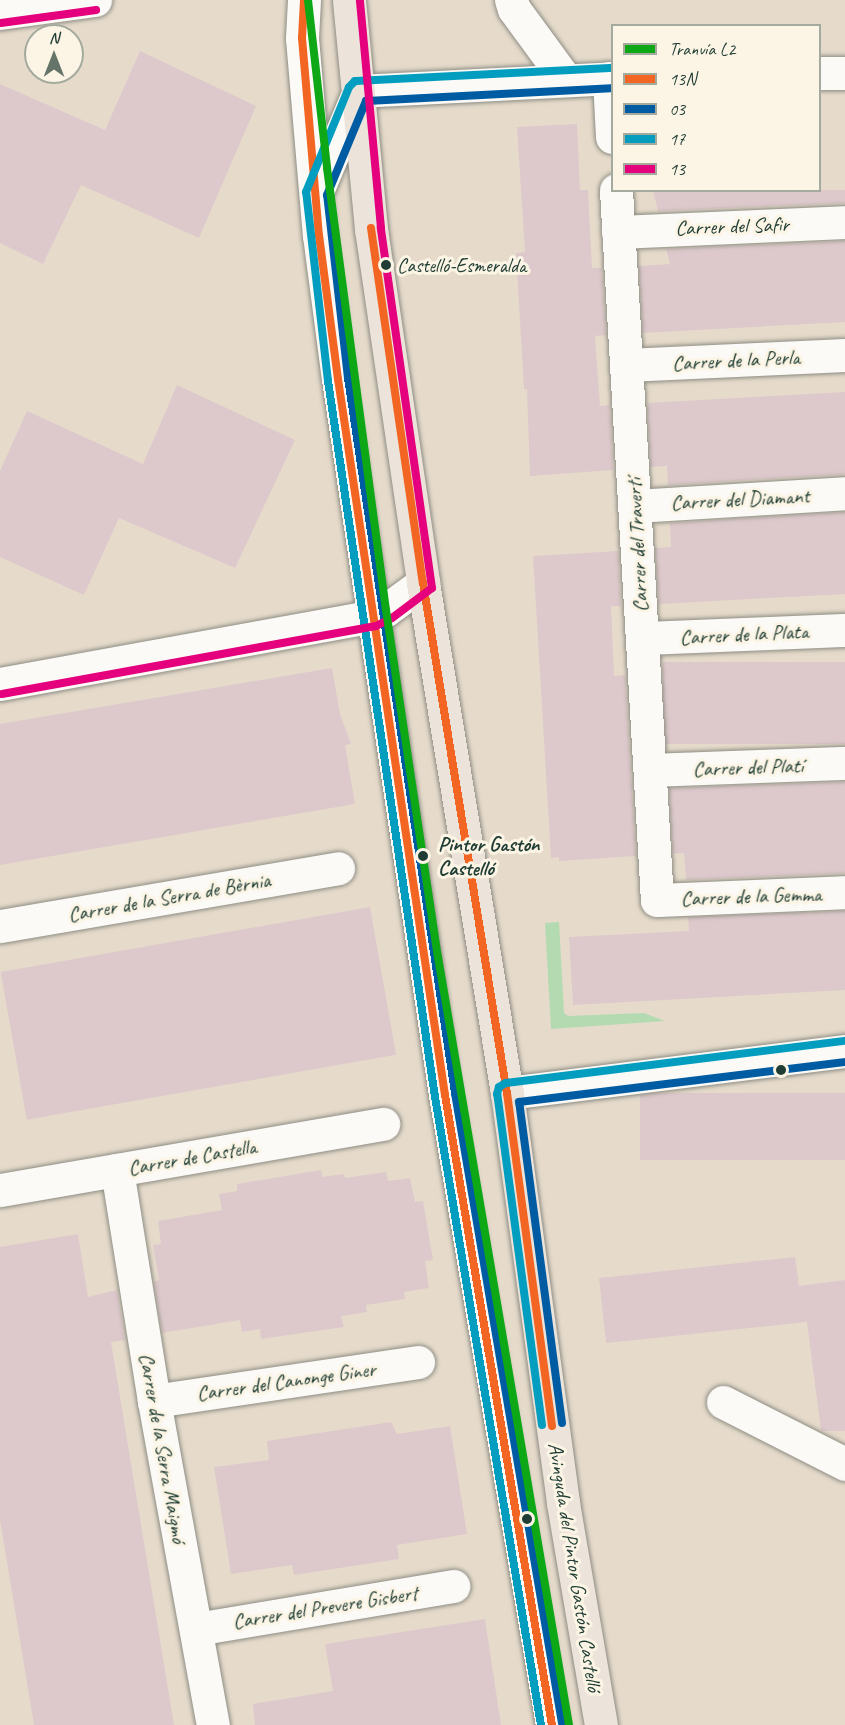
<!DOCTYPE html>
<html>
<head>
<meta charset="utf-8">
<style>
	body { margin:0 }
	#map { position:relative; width:845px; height:1725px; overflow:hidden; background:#e6dbcb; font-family:Caveat,sans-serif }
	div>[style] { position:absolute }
	.green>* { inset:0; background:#b3dab0 }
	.building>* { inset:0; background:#ddc9cb; transform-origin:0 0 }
	.roads { filter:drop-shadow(0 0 2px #8e8d84) drop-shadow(0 0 2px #8e8d84) }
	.minor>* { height:33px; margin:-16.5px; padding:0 16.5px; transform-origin:16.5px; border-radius:16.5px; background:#fbfaf7 }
	.major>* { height:33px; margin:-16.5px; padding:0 16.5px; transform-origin:16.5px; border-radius:16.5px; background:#ece4db }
	.bus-1>* { height:8px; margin:-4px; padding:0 4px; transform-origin:4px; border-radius:4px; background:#f26522 }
	.bus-2>* { height:8px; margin:-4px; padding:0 4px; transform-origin:4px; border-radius:4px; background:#005ca2 }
	.bus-3>* { height:8px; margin:-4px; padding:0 4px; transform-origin:4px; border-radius:4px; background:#039ebf }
	.bus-4>* { height:8px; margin:-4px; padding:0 4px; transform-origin:4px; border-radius:4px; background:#e5007d }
	.tram-1>* { height:8px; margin:-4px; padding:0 4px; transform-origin:4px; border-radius:4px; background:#0ea817 }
	.dots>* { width:16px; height:16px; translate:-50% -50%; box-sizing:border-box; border:3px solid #fcf5e5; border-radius:50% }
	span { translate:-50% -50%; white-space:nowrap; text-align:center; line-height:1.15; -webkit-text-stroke:6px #fcf5e5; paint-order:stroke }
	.bus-label { font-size:20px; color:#1f3d34 }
	.left { translate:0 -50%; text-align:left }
	.street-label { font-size:21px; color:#1f3d34 }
	.stop-label { font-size:21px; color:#1f3d34; font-weight:700 }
	.legend { position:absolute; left:611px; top:24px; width:210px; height:168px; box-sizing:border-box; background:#fcf5e5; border:2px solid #a4ab9e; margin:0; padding:8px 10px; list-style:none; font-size:18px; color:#1f3d34 }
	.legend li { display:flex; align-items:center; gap:12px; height:30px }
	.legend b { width:30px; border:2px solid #a4ab9e }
	.north { position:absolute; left:24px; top:24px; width:60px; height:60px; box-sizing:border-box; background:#fcf5e5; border:2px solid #a4ab9e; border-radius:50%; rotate:0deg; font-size:16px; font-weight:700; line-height:24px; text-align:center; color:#1f3d34 }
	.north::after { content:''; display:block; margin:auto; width:21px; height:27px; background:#657469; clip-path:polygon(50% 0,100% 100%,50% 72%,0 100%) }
</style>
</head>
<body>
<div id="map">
	<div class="green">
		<i style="clip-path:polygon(559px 922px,564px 1013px,568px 1016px,644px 1013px,665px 1021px,551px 1029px,545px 923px)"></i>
	</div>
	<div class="building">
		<i style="clip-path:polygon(140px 51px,256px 106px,199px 238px,81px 185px,43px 264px,0 243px,0 84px,105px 130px)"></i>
		<i style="clip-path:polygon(577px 124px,580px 190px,588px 190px,592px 268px,602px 268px,606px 335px,595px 336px,600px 406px,610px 405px,613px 470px,530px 476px,527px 389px,524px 389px,516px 253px,525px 252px,517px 127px)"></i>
		<i style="clip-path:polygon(653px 190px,845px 190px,845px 203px,658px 211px)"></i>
		<i style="clip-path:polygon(845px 241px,845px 322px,643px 333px,639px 266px,670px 264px,666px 249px)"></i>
		<i style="clip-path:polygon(177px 385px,295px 440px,235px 568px,119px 518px,84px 595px,0 557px,0 471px,27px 411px,143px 464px)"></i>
		<i style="clip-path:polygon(845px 392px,845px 474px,668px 485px,667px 466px,651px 467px,647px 403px)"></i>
		<i style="clip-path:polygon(845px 512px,845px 594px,659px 604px,655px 548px,671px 547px,670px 523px)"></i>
		<i style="clip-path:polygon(618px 551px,621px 606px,611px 606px,614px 676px,625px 675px,636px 856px,559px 861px,559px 857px,551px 858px,533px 556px)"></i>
		<i style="left:845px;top:662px;width:82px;height:182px;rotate:90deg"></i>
		<i style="clip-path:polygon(332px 668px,340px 714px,351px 744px,345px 745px,355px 804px,0 865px,0 724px)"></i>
		<i style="clip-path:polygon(845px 782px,845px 873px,686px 880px,684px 853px,673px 854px,669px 788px)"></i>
		<i style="left:370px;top:907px;width:150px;height:375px;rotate:80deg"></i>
		<i style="clip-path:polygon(845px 911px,845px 990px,573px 1005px,569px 937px,689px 931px,688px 917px)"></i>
		<i style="left:845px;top:1093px;width:67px;height:205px;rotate:90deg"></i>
		<i style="clip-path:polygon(321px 1170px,322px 1177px,344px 1174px,345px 1178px,386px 1172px,388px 1181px,410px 1178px,415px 1202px,423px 1201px,433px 1260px,425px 1261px,429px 1288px,404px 1292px,405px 1299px,366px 1305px,367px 1312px,341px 1316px,344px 1327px,261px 1339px,260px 1329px,242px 1332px,240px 1320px,162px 1333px,154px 1282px,159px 1280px,153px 1245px,161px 1244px,158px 1221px,222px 1210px,219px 1194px,237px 1191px,237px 1184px)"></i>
		<i style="clip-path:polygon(78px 1234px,88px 1297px,117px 1290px,125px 1340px,111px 1342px,174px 1725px,34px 1725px,0 1520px,0 1247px)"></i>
		<i style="clip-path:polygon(795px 1257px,799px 1286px,845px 1280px,845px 1431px,821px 1431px,807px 1322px,606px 1343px,599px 1278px)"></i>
		<i style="clip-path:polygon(391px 1422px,397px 1434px,450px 1426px,467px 1534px,397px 1545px,399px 1559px,294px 1575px,292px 1565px,231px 1574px,214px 1467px,269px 1460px,267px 1441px)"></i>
		<i style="clip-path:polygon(485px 1619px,501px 1725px,255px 1725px,253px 1704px,333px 1691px,325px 1644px)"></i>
	</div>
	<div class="roads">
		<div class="minor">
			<i style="left:304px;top:0;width:38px;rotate:93deg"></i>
			<i style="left:302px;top:38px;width:198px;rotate:85.1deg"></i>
			<i style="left:319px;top:235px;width:145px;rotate:82.5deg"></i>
			<i style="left:338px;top:379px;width:724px;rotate:81.5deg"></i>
			<i style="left:445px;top:1095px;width:639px;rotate:80.36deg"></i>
			<i style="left:511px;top:0;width:9px;rotate:72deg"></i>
			<i style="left:514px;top:9px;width:88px;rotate:53.8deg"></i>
			<i style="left:0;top:13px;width:96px;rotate:-7.8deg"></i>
			<i style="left:820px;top:73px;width:25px"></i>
			<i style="left:609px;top:78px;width:59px;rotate:87.1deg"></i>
			<i style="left:318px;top:189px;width:106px;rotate:-67.3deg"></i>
			<i style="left:359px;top:91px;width:253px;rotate:-2.9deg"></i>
			<i style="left:616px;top:190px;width:711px;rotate:86.7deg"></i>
			<i style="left:657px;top:900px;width:188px;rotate:-2.4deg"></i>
			<i style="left:618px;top:232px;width:227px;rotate:-2.5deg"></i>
			<i style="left:626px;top:365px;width:219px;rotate:-2.6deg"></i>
			<i style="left:635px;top:506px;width:210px;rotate:-3.5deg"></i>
			<i style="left:643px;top:638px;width:202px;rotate:-2.3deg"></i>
			<i style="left:0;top:684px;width:379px;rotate:-10.3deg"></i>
			<i style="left:373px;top:616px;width:14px;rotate:-25deg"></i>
			<i style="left:386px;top:610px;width:46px;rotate:-36.1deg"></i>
			<i style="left:652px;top:770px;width:193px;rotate:-2.1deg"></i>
			<i style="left:0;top:926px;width:343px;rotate:-9.7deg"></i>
			<i style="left:507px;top:1093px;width:341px;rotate:-7.1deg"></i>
			<i style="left:117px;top:1170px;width:234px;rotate:80.9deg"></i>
			<i style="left:154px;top:1401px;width:329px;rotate:79.7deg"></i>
			<i style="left:0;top:1190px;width:389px;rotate:-9.8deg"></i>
			<i style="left:154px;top:1401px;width:267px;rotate:-8.4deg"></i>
			<i style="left:723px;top:1402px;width:137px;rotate:26.9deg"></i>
			<i style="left:196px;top:1629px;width:261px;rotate:-9.5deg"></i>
		</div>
		<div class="major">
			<i style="left:349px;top:0;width:230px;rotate:84.5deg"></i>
			<i style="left:371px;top:229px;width:358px;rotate:81.6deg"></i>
			<i style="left:423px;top:583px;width:517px;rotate:80.65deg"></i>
			<i style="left:507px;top:1093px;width:414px;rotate:82.2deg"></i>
			<i style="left:563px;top:1503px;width:225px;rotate:80.3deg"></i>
		</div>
	</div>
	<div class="bus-1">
		<i style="left:304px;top:0;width:38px;rotate:93deg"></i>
		<i style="left:302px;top:38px;width:198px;rotate:85.1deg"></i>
		<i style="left:319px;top:235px;width:145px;rotate:82.5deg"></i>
		<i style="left:338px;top:379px;width:724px;rotate:81.5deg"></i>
		<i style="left:445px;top:1095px;width:639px;rotate:80.36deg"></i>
		<i style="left:371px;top:228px;width:359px;rotate:81.7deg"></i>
		<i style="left:423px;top:583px;width:517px;rotate:80.65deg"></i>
		<i style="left:507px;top:1093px;width:336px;rotate:82.3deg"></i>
	</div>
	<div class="bus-2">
		<i style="left:562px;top:1423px;width:324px;rotate:-97.6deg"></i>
		<i style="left:519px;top:1102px;width:328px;rotate:-7deg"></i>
		<i style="left:562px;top:1723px;width:639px;rotate:-99.64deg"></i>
		<i style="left:455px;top:1093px;width:723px;rotate:-98.51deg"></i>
		<i style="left:348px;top:378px;width:184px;rotate:-96.5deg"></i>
		<i style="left:327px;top:195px;width:102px;rotate:-67.5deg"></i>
		<i style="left:366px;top:101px;width:246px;rotate:-3deg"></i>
	</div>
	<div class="bus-3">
		<i style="left:542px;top:1425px;width:334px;rotate:-97.7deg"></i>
		<i style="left:497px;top:1094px;width:7px;rotate:-74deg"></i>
		<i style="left:499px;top:1087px;width:8px;rotate:-30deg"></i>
		<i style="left:506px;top:1083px;width:341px;rotate:-7.1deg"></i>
		<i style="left:541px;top:1725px;width:637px;rotate:-99.58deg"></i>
		<i style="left:435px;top:1097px;width:724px;rotate:-98.5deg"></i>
		<i style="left:328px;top:381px;width:190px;rotate:-96.6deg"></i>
		<i style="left:306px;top:192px;width:113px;rotate:-67.7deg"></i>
		<i style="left:349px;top:87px;width:8px;rotate:-45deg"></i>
		<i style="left:355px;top:81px;width:256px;rotate:-2.9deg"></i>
	</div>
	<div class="bus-4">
		<i style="left:1px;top:23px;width:96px;rotate:-7.8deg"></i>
		<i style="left:2px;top:694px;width:380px;rotate:-10.3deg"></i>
		<i style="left:376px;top:626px;width:18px;rotate:-27deg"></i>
		<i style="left:392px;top:618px;width:50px;rotate:-36.9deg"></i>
		<i style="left:432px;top:588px;width:364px;rotate:-98.1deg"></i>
		<i style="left:381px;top:228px;width:229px;rotate:-95.3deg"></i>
	</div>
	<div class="tram-1">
		<i style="left:308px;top:0;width:169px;rotate:83.5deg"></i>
		<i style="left:327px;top:168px;width:446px;rotate:82.4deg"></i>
		<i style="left:386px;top:610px;width:351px;rotate:81.5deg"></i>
		<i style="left:438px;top:957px;width:779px;rotate:80.32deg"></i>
	</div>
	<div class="dots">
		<i style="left:386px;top:265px;background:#1f3d34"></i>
		<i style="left:423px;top:856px;background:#1f3d34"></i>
		<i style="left:781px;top:1070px;background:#1f3d34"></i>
		<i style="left:527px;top:1519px;background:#1f3d34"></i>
	</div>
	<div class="bus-label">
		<span class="left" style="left:397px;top:265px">Castelló-Esmeralda</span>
	</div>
	<div class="street-label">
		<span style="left:732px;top:226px;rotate:-2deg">Carrer del Safir</span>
		<span style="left:736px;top:360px;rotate:-3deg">Carrer de la Perla</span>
		<span style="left:740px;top:499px;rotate:-3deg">Carrer del Diamant</span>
		<span style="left:637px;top:545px;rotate:-93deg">Carrer del Travertí</span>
		<span style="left:744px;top:634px;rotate:-3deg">Carrer de la Plata</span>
		<span style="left:748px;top:767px;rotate:-2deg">Carrer del Platí</span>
		<span style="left:751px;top:896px;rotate:-2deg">Carrer de la Gemma</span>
		<span style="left:169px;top:897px;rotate:-10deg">Carrer de la Serra de Bèrnia</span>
		<span style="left:192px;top:1157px;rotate:-10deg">Carrer de Castella</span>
		<span style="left:286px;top:1381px;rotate:-8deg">Carrer del Canonge Giner</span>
		<span style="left:163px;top:1448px;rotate:80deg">Carrer de la Serra Maigmó</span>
		<span style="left:575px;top:1567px;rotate:81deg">Avinguda del Pintor Gastón Castelló</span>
		<span style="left:325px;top:1607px;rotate:-9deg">Carrer del Prevere Gisbert</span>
	</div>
	<div class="stop-label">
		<span class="left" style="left:438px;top:856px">Pintor Gastón<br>Castelló</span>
	</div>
	<ul class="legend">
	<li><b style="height:8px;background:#0ea817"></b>Tranvía L2</li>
	<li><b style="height:8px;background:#f26522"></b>13N</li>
	<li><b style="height:8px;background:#005ca2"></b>03</li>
	<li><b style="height:8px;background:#039ebf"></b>17</li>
	<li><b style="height:8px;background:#e5007d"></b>13</li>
	</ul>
	<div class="north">N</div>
</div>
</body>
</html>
